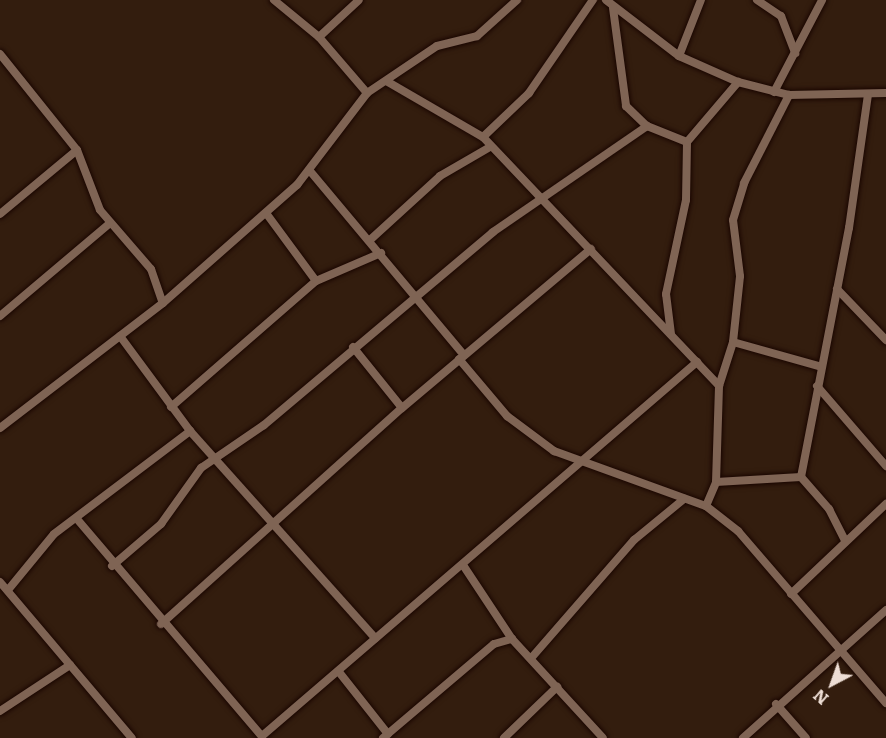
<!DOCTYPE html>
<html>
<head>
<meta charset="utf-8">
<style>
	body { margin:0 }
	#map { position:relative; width:886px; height:738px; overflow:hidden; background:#331d0e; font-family:Literata,serif }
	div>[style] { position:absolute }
	.roads { filter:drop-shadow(0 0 2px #1a0600) drop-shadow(0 0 2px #1a0600) }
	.minor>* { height:8px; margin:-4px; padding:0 4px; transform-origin:4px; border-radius:4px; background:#7f6454 }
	span { translate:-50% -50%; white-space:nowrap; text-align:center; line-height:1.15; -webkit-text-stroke:4.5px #331d0e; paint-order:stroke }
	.north { position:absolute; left:802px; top:654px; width:60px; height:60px; -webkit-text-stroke:4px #331d0e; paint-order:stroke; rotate:221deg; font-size:16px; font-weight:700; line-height:24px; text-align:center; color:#eeded5 }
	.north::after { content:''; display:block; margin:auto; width:21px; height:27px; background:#eeded5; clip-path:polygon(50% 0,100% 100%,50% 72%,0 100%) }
</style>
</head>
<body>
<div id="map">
	<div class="roads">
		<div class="minor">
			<i style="left:274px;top:0;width:58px;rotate:39.4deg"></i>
			<i style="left:319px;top:37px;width:74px;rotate:49.4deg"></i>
			<i style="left:606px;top:0;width:92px;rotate:37.5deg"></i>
			<i style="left:679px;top:56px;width:64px;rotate:23.8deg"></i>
			<i style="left:738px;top:82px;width:53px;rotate:14.3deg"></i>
			<i style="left:789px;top:95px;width:97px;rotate:-1.2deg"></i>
			<i style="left:757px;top:0;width:29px;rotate:34deg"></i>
			<i style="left:781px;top:16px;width:40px;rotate:69deg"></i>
			<i style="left:613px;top:8px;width:99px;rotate:82.4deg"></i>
			<i style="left:626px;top:106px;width:29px;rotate:44deg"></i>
			<i style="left:647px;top:126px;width:43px;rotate:21.8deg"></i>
			<i style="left:319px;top:37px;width:54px;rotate:-42.8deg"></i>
			<i style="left:0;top:54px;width:123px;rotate:51.3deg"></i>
			<i style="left:77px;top:150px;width:64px;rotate:69deg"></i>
			<i style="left:100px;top:210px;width:78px;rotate:49.2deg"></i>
			<i style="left:151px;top:269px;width:36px;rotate:71deg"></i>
			<i style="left:679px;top:56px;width:60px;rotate:-68.6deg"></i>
			<i style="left:388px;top:82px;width:110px;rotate:30.1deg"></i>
			<i style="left:483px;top:137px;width:343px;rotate:46.5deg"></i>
			<i style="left:774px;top:92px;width:104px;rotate:-62.4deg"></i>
			<i style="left:483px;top:137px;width:64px;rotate:-43.7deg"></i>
			<i style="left:529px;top:93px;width:113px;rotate:-55.5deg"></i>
			<i style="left:310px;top:171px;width:240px;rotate:50.1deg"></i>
			<i style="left:266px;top:213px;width:84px;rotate:53.7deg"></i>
			<i style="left:0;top:214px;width:100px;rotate:-39.7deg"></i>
			<i style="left:370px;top:240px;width:95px;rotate:-42.4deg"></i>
			<i style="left:440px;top:176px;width:58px;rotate:-30.1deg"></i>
			<i style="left:837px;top:289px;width:71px;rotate:46.1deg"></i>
			<i style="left:0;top:316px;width:143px;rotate:-40.2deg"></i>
			<i style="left:671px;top:334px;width:40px;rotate:-97.1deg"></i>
			<i style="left:666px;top:294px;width:96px;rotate:-78deg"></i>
			<i style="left:686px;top:200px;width:58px;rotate:-89deg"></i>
			<i style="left:687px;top:142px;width:79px;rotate:-49.6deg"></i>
			<i style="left:120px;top:336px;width:118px;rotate:53.6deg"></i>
			<i style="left:190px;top:431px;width:278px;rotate:48.2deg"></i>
			<i style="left:733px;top:342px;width:92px;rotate:15.7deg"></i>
			<i style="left:353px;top:347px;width:78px;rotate:51.2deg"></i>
			<i style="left:459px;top:359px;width:75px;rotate:49.9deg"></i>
			<i style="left:507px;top:416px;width:59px;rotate:36.7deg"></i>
			<i style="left:554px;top:451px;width:162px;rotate:19.9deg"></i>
			<i style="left:706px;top:506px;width:41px;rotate:38deg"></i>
			<i style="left:738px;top:531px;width:227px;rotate:49.3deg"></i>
			<i style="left:817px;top:386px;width:106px;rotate:49.2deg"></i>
			<i style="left:171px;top:407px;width:192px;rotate:-41deg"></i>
			<i style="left:316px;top:281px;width:71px;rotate:-23.3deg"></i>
			<i style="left:0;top:428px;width:205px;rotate:-37.5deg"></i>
			<i style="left:163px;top:303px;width:179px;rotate:-41.4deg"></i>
			<i style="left:297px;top:185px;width:116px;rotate:-52.7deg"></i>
			<i style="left:367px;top:93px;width:84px;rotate:-33.9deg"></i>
			<i style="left:437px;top:46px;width:41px;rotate:-14deg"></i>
			<i style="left:477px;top:36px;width:54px;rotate:-42deg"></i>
			<i style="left:801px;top:477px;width:254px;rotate:-79.1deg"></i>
			<i style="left:849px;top:228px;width:135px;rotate:-81.9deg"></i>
			<i style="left:716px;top:482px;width:85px;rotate:-3.4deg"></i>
			<i style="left:801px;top:477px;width:43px;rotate:48.8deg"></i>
			<i style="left:829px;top:509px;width:36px;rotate:63deg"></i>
			<i style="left:706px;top:506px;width:26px;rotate:-67deg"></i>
			<i style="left:716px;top:482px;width:96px;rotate:-88.2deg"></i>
			<i style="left:719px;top:386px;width:46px;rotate:-72.3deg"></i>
			<i style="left:733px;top:342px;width:66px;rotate:-83.9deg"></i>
			<i style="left:740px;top:276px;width:56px;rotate:-97.1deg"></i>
			<i style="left:733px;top:220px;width:39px;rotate:-73deg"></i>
			<i style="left:744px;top:183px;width:99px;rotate:-62.9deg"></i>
			<i style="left:77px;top:519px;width:285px;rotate:49.6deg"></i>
			<i style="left:262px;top:736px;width:574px;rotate:-40.69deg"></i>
			<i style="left:463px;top:565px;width:89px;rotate:56.5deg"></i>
			<i style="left:512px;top:639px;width:134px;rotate:47.4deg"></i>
			<i style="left:112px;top:566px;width:65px;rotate:-40.6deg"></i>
			<i style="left:161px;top:524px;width:69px;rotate:-54.5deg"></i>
			<i style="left:201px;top:468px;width:76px;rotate:-34.3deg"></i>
			<i style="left:264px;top:425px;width:299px;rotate:-40.1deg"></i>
			<i style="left:493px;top:232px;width:187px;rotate:-34.5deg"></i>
			<i style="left:0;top:582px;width:204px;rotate:49.8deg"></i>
			<i style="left:8px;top:590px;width:72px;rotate:-50.6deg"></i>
			<i style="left:54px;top:534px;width:171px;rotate:-37.1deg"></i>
			<i style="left:791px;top:594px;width:131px;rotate:-43.5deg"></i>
			<i style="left:161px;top:624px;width:324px;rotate:-41.9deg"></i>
			<i style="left:402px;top:408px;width:247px;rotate:-40.1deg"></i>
			<i style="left:533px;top:656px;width:154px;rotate:-49deg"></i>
			<i style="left:634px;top:540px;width:65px;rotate:-39.4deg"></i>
			<i style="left:339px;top:672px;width:79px;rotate:51.7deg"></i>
			<i style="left:776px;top:704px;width:45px;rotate:48.6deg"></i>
			<i style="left:0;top:711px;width:84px;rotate:-33.3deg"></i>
			<i style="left:383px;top:738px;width:145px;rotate:-40.3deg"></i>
			<i style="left:494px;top:644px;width:19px;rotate:-16deg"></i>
			<i style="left:504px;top:738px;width:74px;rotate:-43.9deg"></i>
			<i style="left:743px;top:738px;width:192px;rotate:-41.8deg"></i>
		</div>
	</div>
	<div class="north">N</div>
</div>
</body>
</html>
